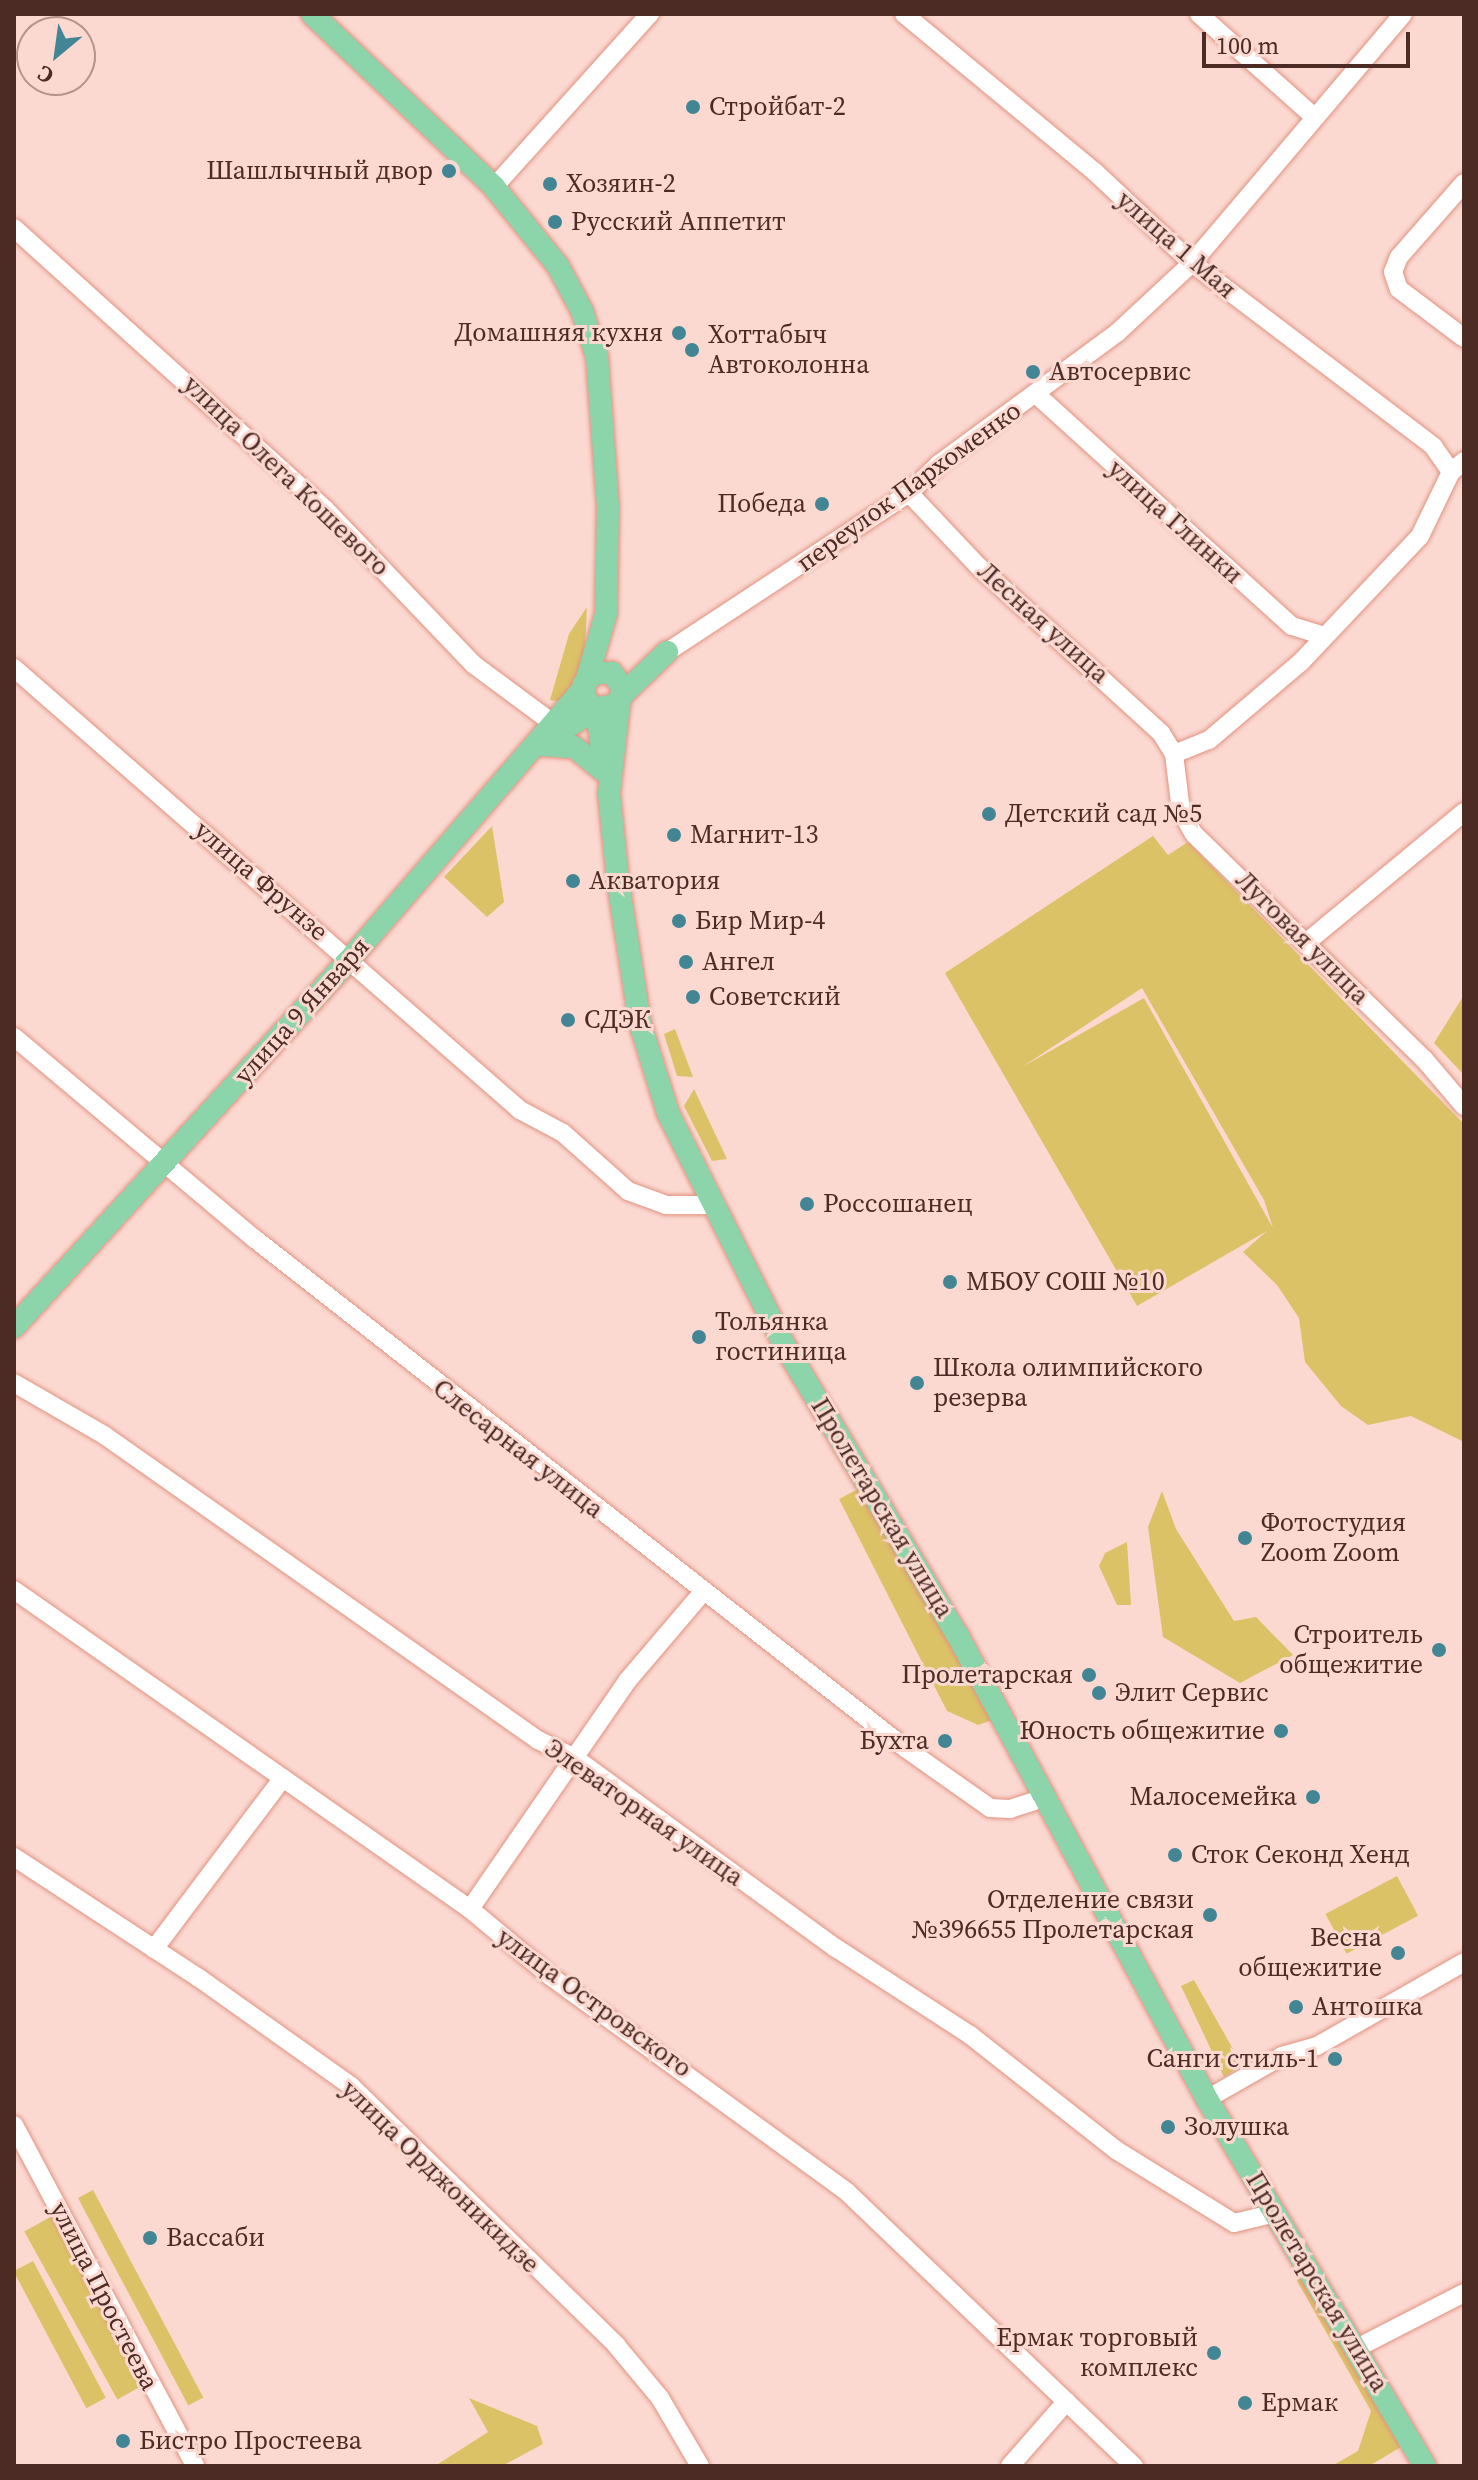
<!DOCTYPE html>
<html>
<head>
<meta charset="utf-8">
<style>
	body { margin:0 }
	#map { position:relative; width:1478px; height:2480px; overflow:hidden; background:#fbd9d1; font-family:"Source Serif 4",serif }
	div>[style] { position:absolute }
	.green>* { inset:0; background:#dcc266; transform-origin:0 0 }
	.roads { filter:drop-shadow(0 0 2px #e19381) drop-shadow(0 0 2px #e19381) }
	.minor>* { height:18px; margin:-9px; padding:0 9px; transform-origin:9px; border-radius:9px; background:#fff }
	.major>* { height:22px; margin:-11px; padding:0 11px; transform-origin:11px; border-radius:11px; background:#8cd5aa }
	.dots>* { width:22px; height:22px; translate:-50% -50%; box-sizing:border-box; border:4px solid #fbd9d1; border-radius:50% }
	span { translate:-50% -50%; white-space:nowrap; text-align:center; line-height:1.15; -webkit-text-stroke:6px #fbd9d1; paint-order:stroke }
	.poi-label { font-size:26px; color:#4b2b24 }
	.left { translate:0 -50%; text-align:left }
	.right { translate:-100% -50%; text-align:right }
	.street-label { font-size:26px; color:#4b2b24 }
	.frame { position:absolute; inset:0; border:16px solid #4b2b24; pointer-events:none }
	.north { position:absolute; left:16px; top:16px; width:80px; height:80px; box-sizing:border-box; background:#fbd9d1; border:2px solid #b5938c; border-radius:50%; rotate:209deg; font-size:22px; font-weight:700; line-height:32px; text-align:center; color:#4b2b24 }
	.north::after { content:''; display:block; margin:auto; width:28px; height:36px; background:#428695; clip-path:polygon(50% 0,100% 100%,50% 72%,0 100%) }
	.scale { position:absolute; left:1202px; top:32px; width:208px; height:36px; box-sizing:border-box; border:4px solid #4b2b24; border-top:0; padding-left:10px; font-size:24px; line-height:28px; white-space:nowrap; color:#4b2b24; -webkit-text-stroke:6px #fbd9d1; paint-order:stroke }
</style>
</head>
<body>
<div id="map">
	<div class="green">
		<i style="clip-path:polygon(587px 607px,584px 666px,563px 702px,550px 700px,569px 634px)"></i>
		<i style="clip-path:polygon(492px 826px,504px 902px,487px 917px,444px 877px)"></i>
		<i style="clip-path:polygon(evenodd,1153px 836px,1168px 855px,1188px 842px,1464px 1124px,1464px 1442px,1411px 1416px,1368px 1425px,1341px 1406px,1305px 1362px,1299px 1318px,1277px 1285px,1243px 1252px,1267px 1231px,1137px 1306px,945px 973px,1153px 836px,1142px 988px,1264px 1200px,1273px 1228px,1144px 998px,1022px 1067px,1142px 988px)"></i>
		<i style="clip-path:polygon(1464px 995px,1464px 1075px,1434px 1043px)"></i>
		<i style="clip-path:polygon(675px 1029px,693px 1077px,677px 1076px,664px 1034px)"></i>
		<i style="clip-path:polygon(694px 1089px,727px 1159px,712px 1161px,684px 1106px)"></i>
		<i style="clip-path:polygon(860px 1488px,998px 1718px,978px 1725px,947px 1711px,839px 1499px)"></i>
		<i style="clip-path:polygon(1162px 1491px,1176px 1529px,1234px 1621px,1256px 1617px,1293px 1655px,1240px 1683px,1163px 1637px,1148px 1527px)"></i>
		<i style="clip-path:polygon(1127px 1542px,1131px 1605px,1117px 1605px,1099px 1566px,1105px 1553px)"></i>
		<i style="left:1397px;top:1876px;width:45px;height:81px;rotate:62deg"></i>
		<i style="clip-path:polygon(1194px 1980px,1242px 2065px,1224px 2077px,1181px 1986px)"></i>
		<i style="left:93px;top:2190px;width:235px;height:17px;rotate:62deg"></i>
		<i style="left:54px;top:2215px;width:192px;height:34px;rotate:61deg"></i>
		<i style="left:33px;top:2261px;width:155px;height:22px;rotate:62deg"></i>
		<i style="clip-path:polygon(1306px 2272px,1401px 2447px,1369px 2466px,1332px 2466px,1358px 2451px,1371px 2411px,1296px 2279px)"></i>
		<i style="clip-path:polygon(469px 2398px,537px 2426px,543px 2444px,502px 2466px,435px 2466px,488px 2432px)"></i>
	</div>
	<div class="roads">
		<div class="minor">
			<i style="left:904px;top:14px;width:248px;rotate:39.6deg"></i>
			<i style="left:1095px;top:172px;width:133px;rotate:43.2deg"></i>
			<i style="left:1192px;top:263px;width:303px;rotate:37.2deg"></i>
			<i style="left:1433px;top:446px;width:32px;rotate:55deg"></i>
			<i style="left:1199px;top:14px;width:154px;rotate:41.8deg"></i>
			<i style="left:1464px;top:183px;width:98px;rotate:131.3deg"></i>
			<i style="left:1399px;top:257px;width:16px;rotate:112deg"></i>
			<i style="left:1393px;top:272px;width:18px;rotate:71deg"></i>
			<i style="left:1399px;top:289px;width:81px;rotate:37deg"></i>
			<i style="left:494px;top:187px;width:233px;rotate:-48deg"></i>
			<i style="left:14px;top:228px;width:419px;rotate:42.1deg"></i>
			<i style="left:325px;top:509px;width:214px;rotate:46.3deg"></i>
			<i style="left:473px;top:664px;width:102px;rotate:36.6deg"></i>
			<i style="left:1037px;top:395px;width:344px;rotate:42.2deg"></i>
			<i style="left:1292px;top:626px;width:30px;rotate:17deg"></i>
			<i style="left:909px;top:493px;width:100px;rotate:46.6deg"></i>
			<i style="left:978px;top:566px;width:248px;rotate:42.4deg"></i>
			<i style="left:1161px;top:733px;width:25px;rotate:58deg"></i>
			<i style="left:1174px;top:754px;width:57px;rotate:83deg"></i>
			<i style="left:1181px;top:811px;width:26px;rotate:61deg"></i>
			<i style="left:1194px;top:834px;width:322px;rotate:44.4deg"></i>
			<i style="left:1424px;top:1059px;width:62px;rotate:49.6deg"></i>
			<i style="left:667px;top:652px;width:290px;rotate:-33.3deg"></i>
			<i style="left:909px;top:493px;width:42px;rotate:-44deg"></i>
			<i style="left:939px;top:464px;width:222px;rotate:-36.4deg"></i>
			<i style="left:1118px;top:332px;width:101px;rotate:-43deg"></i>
			<i style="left:1192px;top:263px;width:326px;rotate:-49.7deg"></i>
			<i style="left:14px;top:668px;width:672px;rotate:41.14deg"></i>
			<i style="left:520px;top:1110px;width:49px;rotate:28.1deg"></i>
			<i style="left:563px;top:1133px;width:87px;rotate:41.7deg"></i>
			<i style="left:628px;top:1191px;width:40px;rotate:20.2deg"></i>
			<i style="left:666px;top:1205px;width:45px"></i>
			<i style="left:1174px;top:754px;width:38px;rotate:-22deg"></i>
			<i style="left:1209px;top:740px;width:121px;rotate:-40.3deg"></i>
			<i style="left:1301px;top:662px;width:173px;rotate:-46.6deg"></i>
			<i style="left:1420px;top:536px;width:71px;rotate:-64.2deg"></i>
			<i style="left:1451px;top:472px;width:17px;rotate:-40deg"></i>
			<i style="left:1307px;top:942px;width:204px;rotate:-39.6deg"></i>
			<i style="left:14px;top:1037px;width:314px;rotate:40deg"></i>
			<i style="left:255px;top:1239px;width:826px;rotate:38.06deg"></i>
			<i style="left:905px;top:1748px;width:104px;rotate:35.2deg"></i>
			<i style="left:990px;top:1808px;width:20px;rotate:3deg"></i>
			<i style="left:1010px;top:1809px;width:38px;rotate:-18deg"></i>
			<i style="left:14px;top:1383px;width:104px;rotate:30deg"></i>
			<i style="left:104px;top:1435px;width:530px;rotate:35.1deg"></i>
			<i style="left:538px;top:1740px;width:41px;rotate:25.9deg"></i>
			<i style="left:575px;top:1758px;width:323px;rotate:36.1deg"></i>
			<i style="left:836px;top:1948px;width:160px;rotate:33deg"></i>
			<i style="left:970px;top:2035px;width:186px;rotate:38.2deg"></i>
			<i style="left:1116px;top:2150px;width:139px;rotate:31.7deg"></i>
			<i style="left:1234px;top:2223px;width:43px;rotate:-13.4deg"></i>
			<i style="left:14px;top:1590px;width:557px;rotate:34.98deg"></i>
			<i style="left:470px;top:1909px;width:104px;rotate:39.9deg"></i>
			<i style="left:550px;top:1976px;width:367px;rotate:36deg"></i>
			<i style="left:847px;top:2192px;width:397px;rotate:43.7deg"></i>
			<i style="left:14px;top:1857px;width:221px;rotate:33.2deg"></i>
			<i style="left:199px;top:1978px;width:186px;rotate:35.4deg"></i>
			<i style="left:351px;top:2086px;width:371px;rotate:44.3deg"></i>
			<i style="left:616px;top:2345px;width:69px;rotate:50.3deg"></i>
			<i style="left:660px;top:2398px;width:79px;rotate:59.5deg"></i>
			<i style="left:470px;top:1909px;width:278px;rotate:-55.4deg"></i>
			<i style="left:628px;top:1680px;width:116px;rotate:-49.6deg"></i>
			<i style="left:154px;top:1949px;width:214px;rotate:-53deg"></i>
			<i style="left:1207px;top:2099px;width:86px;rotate:-29.8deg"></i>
			<i style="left:1282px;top:2056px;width:36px;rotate:-16deg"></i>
			<i style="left:1317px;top:2046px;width:169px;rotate:-29.7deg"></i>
			<i style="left:14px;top:2125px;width:386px;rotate:62deg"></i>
			<i style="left:1357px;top:2348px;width:120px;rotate:-27.2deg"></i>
			<i style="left:1010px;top:2466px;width:86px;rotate:-48.8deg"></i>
		</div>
		<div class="major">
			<i style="left:312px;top:14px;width:251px;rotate:43.5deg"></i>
			<i style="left:494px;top:187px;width:102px;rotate:51deg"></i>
			<i style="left:558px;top:266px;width:51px;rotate:61.9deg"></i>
			<i style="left:582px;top:311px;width:48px;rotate:71.9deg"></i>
			<i style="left:597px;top:357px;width:151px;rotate:85.8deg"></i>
			<i style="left:608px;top:508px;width:106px;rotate:91.1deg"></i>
			<i style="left:606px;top:614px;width:68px;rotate:106.3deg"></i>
			<i style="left:623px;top:694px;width:61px;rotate:-43.7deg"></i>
			<i style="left:619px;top:704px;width:90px;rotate:96.4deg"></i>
			<i style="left:609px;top:793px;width:89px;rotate:84.2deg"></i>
			<i style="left:618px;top:882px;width:143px;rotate:81.1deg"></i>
			<i style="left:640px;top:1023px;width:94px;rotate:72.7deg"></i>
			<i style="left:668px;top:1113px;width:255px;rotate:63.4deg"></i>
			<i style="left:782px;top:1341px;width:341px;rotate:59.2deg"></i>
			<i style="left:957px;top:1634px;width:528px;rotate:61.74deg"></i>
			<i style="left:1207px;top:2099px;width:427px;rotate:59.3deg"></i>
			<i style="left:597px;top:710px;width:59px;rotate:83.2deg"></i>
			<i style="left:557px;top:734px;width:45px;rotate:-33.3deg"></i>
			<i style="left:595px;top:709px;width:25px;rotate:-12deg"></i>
			<i style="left:619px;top:704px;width:16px;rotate:-76deg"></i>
			<i style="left:623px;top:688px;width:19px;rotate:-126deg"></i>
			<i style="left:612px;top:673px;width:17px;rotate:180deg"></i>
			<i style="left:595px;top:673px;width:16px;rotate:135deg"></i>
			<i style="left:584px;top:684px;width:13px;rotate:90deg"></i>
			<i style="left:584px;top:697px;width:16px;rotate:47deg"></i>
			<i style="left:542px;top:745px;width:32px;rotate:4deg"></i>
			<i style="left:574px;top:747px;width:38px;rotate:39deg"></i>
			<i style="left:14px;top:1327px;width:498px;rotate:-47.6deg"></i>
			<i style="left:350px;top:959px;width:357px;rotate:-49.2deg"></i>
		</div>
	</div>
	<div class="dots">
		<i style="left:693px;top:107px;background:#428695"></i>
		<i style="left:449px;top:171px;background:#428695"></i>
		<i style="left:550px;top:184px;background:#428695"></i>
		<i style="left:555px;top:222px;background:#428695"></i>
		<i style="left:679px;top:333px;background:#428695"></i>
		<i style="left:692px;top:350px;background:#428695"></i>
		<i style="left:1033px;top:372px;background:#428695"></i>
		<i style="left:822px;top:504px;background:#428695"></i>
		<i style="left:989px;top:814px;background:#428695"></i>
		<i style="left:674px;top:835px;background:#428695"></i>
		<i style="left:573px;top:881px;background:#428695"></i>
		<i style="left:679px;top:921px;background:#428695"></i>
		<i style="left:686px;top:962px;background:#428695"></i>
		<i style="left:693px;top:997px;background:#428695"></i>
		<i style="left:568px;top:1020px;background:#428695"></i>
		<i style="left:807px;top:1204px;background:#428695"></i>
		<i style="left:950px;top:1282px;background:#428695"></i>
		<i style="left:699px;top:1337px;background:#428695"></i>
		<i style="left:917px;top:1383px;background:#428695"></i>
		<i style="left:1245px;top:1538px;background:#428695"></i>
		<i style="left:1439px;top:1650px;background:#428695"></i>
		<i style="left:1089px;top:1675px;background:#428695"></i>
		<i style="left:1099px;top:1693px;background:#428695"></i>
		<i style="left:1281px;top:1731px;background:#428695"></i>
		<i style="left:945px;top:1741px;background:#428695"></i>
		<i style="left:1313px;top:1797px;background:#428695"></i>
		<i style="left:1175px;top:1855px;background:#428695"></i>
		<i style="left:1210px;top:1915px;background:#428695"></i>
		<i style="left:1398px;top:1953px;background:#428695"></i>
		<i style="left:1296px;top:2007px;background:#428695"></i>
		<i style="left:1335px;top:2059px;background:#428695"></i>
		<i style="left:1168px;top:2127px;background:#428695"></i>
		<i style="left:150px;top:2238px;background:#428695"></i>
		<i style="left:1214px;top:2353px;background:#428695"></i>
		<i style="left:1245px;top:2403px;background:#428695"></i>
		<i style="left:123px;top:2441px;background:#428695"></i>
	</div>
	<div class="poi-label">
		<span class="left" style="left:709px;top:107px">Стройбат-2</span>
		<span class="right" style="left:433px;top:171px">Шашлычный двор</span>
		<span class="left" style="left:566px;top:184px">Хозяин-2</span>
		<span class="left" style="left:571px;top:222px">Русский Аппетит</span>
		<span class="right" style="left:663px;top:333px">Домашняя кухня</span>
		<span class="left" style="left:708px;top:350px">Хоттабыч<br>Автоколонна</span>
		<span class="left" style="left:1049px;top:372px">Автосервис</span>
		<span class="right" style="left:806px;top:504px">Победа</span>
		<span class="left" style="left:1005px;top:814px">Детский сад №5</span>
		<span class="left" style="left:690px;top:835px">Магнит-13</span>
		<span class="left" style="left:589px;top:881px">Акватория</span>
		<span class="left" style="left:695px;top:921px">Бир Мир-4</span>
		<span class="left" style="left:702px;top:962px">Ангел</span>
		<span class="left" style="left:709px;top:997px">Советский</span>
		<span class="left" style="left:584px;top:1020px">СДЭК</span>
		<span class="left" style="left:823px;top:1204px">Россошанец</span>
		<span class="left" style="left:966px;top:1282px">МБОУ СОШ №10</span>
		<span class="left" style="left:715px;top:1337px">Тольянка<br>гостиница</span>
		<span class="left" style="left:933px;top:1383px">Школа олимпийского<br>резерва</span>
		<span class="left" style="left:1261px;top:1538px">Фотостудия<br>Zoom Zoom</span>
		<span class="right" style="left:1423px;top:1650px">Строитель<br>общежитие</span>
		<span class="right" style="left:1073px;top:1675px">Пролетарская</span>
		<span class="left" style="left:1115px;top:1693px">Элит Сервис</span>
		<span class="right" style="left:1265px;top:1731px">Юность общежитие</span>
		<span class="right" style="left:929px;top:1741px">Бухта</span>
		<span class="right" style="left:1297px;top:1797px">Малосемейка</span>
		<span class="left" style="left:1191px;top:1855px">Сток Секонд Хенд</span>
		<span class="right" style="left:1194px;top:1915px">Отделение связи<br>№396655 Пролетарская</span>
		<span class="right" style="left:1382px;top:1953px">Весна<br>общежитие</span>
		<span class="left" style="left:1312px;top:2007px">Антошка</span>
		<span class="right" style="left:1319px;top:2059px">Санги стиль-1</span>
		<span class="left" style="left:1184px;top:2127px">Золушка</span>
		<span class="left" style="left:166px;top:2238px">Вассаби</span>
		<span class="right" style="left:1198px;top:2353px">Ермак торговый<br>комплекс</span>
		<span class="left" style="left:1261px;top:2403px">Ермак</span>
		<span class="left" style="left:139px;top:2441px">Бистро Простеева</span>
	</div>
	<div class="street-label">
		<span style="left:1176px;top:245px;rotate:41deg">улица 1 Мая</span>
		<span style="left:286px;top:476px;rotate:44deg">улица Олега Кошевого</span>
		<span style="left:909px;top:487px;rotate:-36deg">переулок Пархоменко</span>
		<span style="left:1175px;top:522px;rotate:42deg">улица Глинки</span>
		<span style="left:1043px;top:623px;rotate:42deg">Лесная улица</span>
		<span style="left:261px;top:881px;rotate:41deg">улица Фрунзе</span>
		<span style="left:1302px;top:938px;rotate:45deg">Луговая улица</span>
		<span style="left:302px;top:1011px;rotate:-48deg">улица 9 Января</span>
		<span style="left:518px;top:1449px;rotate:38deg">Слесарная улица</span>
		<span style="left:882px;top:1508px;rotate:59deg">Пролетарская улица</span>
		<span style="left:644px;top:1813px;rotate:35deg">Элеваторная улица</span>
		<span style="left:594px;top:2003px;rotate:36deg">улица Островского</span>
		<span style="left:440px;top:2177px;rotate:44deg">улица Орджоникидзе</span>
		<span style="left:1317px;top:2282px;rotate:59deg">Пролетарская улица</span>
		<span style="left:104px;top:2296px;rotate:63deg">улица Простеева</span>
	</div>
	<div class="frame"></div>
	<div class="north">С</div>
	<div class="scale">100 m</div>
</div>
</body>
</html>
